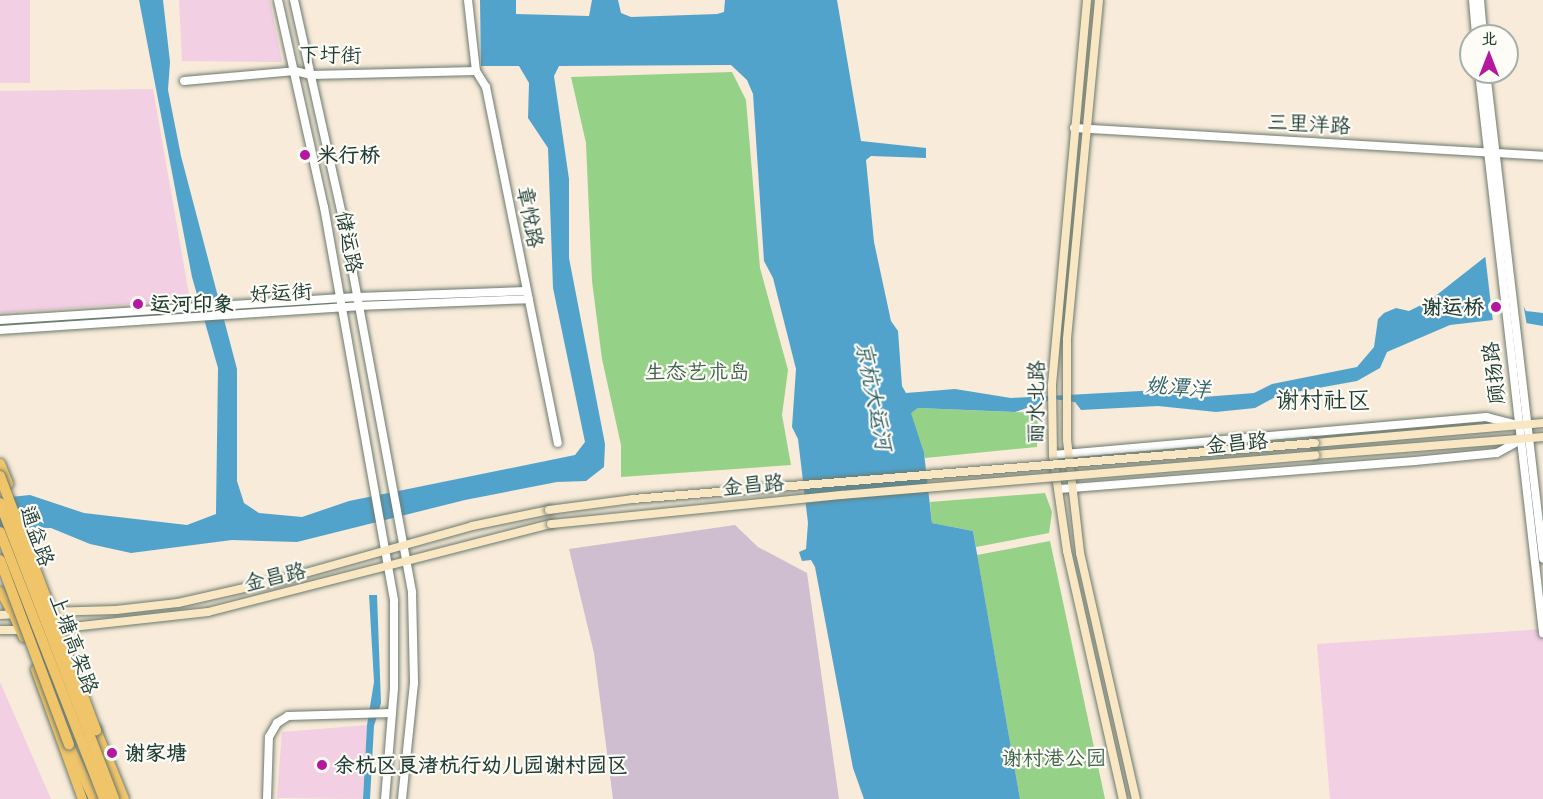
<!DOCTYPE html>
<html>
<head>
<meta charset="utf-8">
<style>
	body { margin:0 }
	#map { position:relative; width:1543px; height:799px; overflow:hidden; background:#f8ebd9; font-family:Delius,"LXGW WenKai TC",sans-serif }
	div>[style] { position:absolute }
	.built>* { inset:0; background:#f2cfe2; transform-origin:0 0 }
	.industrial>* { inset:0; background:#cfbdd0 }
	.green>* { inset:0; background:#95d186 }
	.water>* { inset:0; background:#52a3cc }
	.pier>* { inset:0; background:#f8ebd9 }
	.roads { filter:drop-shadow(0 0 2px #6b7a6e) drop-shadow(0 0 2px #6b7a6e) }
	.tertiary>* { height:8px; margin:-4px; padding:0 4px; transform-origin:4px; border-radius:4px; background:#fff }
	.secondary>* { height:8px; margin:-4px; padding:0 4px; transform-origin:4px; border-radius:4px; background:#f9e7c3 }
	.primary>* { height:9px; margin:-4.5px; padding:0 4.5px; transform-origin:4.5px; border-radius:4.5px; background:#f0c469 }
	.trunk>* { height:10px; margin:-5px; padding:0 5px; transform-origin:5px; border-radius:5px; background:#f0c469 }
	.bridges { filter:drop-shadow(0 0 2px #6b7a6e) drop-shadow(0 0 2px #6b7a6e) }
	.secondary-bridge>* { height:8px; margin:-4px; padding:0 4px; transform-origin:4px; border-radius:4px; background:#f9e7c3 }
	.trunk-bridge>* { height:10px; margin:-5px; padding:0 5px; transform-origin:5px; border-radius:5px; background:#f0c469 }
	.dots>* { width:16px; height:16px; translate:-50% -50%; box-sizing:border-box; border:3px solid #fdfcf7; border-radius:50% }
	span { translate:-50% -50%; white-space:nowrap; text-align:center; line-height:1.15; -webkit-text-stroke:4.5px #fdfcf7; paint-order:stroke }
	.street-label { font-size:21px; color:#1f3d34 }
	.poi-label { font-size:21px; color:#1f3d34; font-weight:700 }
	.left { translate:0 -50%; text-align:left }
	.right { translate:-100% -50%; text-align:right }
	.park-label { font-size:21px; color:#3c6248 }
	.water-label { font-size:22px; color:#316169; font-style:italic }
	.quarter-label { font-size:24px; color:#1f3d34 }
	.north { position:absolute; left:1459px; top:24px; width:60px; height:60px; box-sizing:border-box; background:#fdfcf7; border:2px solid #a4b0a9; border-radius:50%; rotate:0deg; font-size:16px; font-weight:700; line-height:24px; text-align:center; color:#1f3d34 }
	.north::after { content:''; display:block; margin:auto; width:21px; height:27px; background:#b5179e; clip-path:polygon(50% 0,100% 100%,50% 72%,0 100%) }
</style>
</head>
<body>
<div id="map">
	<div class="built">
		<i style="left:0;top:0;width:30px;height:83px"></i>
		<i style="clip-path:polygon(179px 0,270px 0,282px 62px,182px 61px)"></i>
		<i style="clip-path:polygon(153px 89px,190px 300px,0 313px,0 91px)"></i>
		<i style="clip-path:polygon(1543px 629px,1543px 799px,1330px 799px,1317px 644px)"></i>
		<i style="clip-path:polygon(0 682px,51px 799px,0 799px)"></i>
		<i style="clip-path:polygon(367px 725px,363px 799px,277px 798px,282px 732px)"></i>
	</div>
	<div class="industrial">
		<i style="clip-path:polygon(735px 525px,758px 547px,807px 573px,839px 799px,613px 799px,594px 653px,569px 549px)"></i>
	</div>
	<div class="green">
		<i style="clip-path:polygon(732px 72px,746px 100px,760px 268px,788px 370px,782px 415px,791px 465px,621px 477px,621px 445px,602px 359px,592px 281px,586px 143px,571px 77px)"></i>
		<i style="clip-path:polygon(918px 408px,1038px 413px,1037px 447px,925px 458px,910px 413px)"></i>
		<i style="clip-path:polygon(1045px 493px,1052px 512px,1049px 533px,976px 547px,973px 531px,932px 523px,930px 502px)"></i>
		<i style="clip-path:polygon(1050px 541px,1105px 799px,1020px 799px,977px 555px)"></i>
	</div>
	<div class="water">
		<i style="clip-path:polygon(139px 0,163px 0,170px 62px,168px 90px,181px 156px,237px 369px,237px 481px,244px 503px,259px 513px,302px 517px,349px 501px,575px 455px,585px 442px,553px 288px,548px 148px,528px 118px,529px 83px,519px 66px,481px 66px,480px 0,516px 0,516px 14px,589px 16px,592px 0,618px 0,621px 13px,631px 17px,717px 14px,724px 12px,725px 0,837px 0,861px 141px,926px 148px,926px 158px,871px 156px,866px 160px,874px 242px,891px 321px,898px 331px,902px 386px,906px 393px,955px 389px,1011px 398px,1159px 390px,1191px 398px,1254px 393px,1272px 384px,1357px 367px,1374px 347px,1378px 319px,1384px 313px,1396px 308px,1409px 311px,1429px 301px,1485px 257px,1498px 258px,1526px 311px,1543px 313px,1543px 326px,1502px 319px,1450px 325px,1387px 352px,1380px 368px,1357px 381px,1279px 395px,1255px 408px,1216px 412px,1158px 406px,1081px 410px,1075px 402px,1053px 399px,1015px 412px,918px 408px,911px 413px,924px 453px,932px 523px,973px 531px,1020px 799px,864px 799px,853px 768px,815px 567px,811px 560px,802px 561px,799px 552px,806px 549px,808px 523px,798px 439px,792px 427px,796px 369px,773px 278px,764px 261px,753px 94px,747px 80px,731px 65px,559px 66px,554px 76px,569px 179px,569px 258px,605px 444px,604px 467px,586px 481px,557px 482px,465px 500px,297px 542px,232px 540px,131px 553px,90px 544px,51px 528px,0 527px,0 498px,30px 495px,84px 513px,187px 525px,216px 514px,218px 368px,192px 277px)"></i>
		<i style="clip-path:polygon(369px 595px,377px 595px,381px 703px,374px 726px,370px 799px,363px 799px,367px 725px,374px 682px)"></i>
	</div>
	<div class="pier">
		<i style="clip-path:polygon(1485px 254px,1499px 256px,1517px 267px,1527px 326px,1493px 322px)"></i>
	</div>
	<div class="roads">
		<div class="tertiary">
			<i style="left:278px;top:0;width:212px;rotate:77.5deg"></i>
			<i style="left:324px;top:207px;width:400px;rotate:79.9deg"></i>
			<i style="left:394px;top:601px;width:87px;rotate:90deg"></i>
			<i style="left:394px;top:688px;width:111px;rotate:94.6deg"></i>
			<i style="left:294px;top:0;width:219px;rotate:77.4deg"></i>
			<i style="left:342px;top:214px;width:385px;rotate:79.5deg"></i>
			<i style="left:412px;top:593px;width:90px;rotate:88.7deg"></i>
			<i style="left:414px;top:683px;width:117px;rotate:95.9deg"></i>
			<i style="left:468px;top:0;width:71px;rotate:83.6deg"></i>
			<i style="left:476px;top:71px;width:19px;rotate:58deg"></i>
			<i style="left:486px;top:87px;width:363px;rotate:78.6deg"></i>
			<i style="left:1473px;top:0;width:36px;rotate:85deg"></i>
			<i style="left:1480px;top:0;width:36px;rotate:85deg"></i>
			<i style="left:1479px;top:72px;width:565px;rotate:83.49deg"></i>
			<i style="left:1486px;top:72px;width:490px;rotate:83.3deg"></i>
			<i style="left:184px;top:81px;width:111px;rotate:-5.1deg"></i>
			<i style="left:295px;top:71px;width:16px;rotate:14deg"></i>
			<i style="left:311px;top:75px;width:165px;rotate:-1.4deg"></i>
			<i style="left:1074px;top:128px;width:470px;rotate:3.4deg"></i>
			<i style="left:0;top:320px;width:358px;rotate:-3.7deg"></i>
			<i style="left:357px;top:297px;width:169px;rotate:-2deg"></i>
			<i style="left:0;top:330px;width:359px;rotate:-3.8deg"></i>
			<i style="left:358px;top:306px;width:171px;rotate:-2.3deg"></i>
			<i style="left:1053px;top:455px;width:435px;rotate:-5deg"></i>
			<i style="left:1486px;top:417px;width:29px;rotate:14deg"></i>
			<i style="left:1059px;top:489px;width:357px;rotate:-4.5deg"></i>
			<i style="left:1415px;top:461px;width:82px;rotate:-5.6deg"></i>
			<i style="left:1497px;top:453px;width:26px;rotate:-29deg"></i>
			<i style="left:267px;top:799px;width:62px;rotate:-88.2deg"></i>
			<i style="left:269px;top:737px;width:16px;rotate:-60deg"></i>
			<i style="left:277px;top:723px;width:13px;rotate:-32deg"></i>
			<i style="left:288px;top:716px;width:104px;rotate:-1.7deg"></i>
		</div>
		<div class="secondary">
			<i style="left:1087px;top:0;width:387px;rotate:95.2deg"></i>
			<i style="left:1052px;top:385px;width:70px;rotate:89.2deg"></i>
			<i style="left:1053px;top:455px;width:97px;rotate:81.7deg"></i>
			<i style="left:1067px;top:551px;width:254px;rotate:77.3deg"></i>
			<i style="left:1099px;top:0;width:341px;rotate:95.4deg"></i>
			<i style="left:1067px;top:339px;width:101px;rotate:90deg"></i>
			<i style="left:1067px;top:440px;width:114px;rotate:83.4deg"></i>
			<i style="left:1080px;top:553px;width:252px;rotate:77.2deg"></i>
			<i style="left:1315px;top:443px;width:229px;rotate:-5deg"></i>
			<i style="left:1315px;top:455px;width:229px;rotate:-4.5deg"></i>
			<i style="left:46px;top:612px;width:70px;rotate:-1.6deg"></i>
			<i style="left:116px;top:610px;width:62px;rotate:-6.4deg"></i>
			<i style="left:178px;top:603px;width:109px;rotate:-12.8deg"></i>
			<i style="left:284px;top:579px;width:195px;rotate:-15.7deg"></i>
			<i style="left:472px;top:526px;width:79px;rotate:-11.7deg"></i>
			<i style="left:0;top:615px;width:18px;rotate:-3deg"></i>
			<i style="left:54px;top:629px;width:155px;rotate:-6.3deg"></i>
			<i style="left:208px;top:612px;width:354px;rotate:-14.4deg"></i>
			<i style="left:0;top:630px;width:24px"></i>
		</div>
		<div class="primary">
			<i style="left:0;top:463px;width:22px;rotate:68deg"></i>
			<i style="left:0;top:591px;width:21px;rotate:62deg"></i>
			<i style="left:11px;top:596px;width:19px;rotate:84deg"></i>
			<i style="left:13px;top:615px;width:24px;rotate:66deg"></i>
			<i style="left:35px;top:669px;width:138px;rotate:70.1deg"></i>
		</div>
		<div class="trunk">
			<i style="left:96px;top:730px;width:74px;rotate:67.9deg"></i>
			<i style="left:69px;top:745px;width:60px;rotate:65.2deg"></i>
		</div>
	</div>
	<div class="bridges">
		<div class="secondary-bridge">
			<i style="left:549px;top:510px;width:85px;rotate:-7.5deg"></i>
			<i style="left:633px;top:499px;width:684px;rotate:-4.69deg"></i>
			<i style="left:551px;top:524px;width:292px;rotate:-5.7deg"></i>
			<i style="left:842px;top:495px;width:475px;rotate:-4.8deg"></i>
		</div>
		<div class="trunk-bridge">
			<i style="left:0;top:476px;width:272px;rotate:69.3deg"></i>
			<i style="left:0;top:503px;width:317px;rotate:68.9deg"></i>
			<i style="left:0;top:532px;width:287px;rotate:68.7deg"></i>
			<i style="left:0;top:560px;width:197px;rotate:69.5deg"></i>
		</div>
	</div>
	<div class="dots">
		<i style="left:305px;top:155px;background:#b5179e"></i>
		<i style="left:138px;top:304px;background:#b5179e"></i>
		<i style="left:1496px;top:307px;background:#b5179e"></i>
		<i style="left:112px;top:753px;background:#b5179e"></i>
		<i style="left:322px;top:765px;background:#b5179e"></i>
	</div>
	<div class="street-label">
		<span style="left:330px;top:55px;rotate:1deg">下圩街</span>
		<span style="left:1309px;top:124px;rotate:3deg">三里洋路</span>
		<span style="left:530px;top:217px;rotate:79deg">章悦路</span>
		<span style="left:349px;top:242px;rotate:79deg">储运路</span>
		<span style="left:281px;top:293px;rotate:-3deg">好运街</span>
		<span style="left:1494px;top:373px;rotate:-97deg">顾扬路</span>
		<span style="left:1036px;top:402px;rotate:-89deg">丽水北路</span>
		<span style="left:1237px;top:443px;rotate:-5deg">金昌路</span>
		<span style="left:753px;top:485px;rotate:-5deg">金昌路</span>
		<span style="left:37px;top:536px;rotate:70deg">通益路</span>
		<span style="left:275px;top:577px;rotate:-13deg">金昌路</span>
		<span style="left:74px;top:644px;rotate:70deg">上塘高架路</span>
	</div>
	<div class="poi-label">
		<span class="left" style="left:317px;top:155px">米行桥</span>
		<span class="left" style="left:150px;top:304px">运河印象</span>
		<span class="right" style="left:1484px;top:307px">谢运桥</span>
		<span class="left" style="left:124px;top:753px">谢家塘</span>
		<span class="left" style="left:334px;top:765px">余杭区良渚杭行幼儿园谢村园区</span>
	</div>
	<div class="park-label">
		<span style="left:697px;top:372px">生态艺术岛</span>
		<span style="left:1054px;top:758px">谢村港公园</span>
	</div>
	<div class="water-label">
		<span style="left:1178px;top:387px;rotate:5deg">姚潭洋</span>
		<span style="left:874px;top:396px;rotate:79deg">京杭大运河</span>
	</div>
	<div class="quarter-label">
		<span style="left:1323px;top:400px">谢村社区</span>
	</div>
	<div class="north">北</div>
</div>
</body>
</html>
